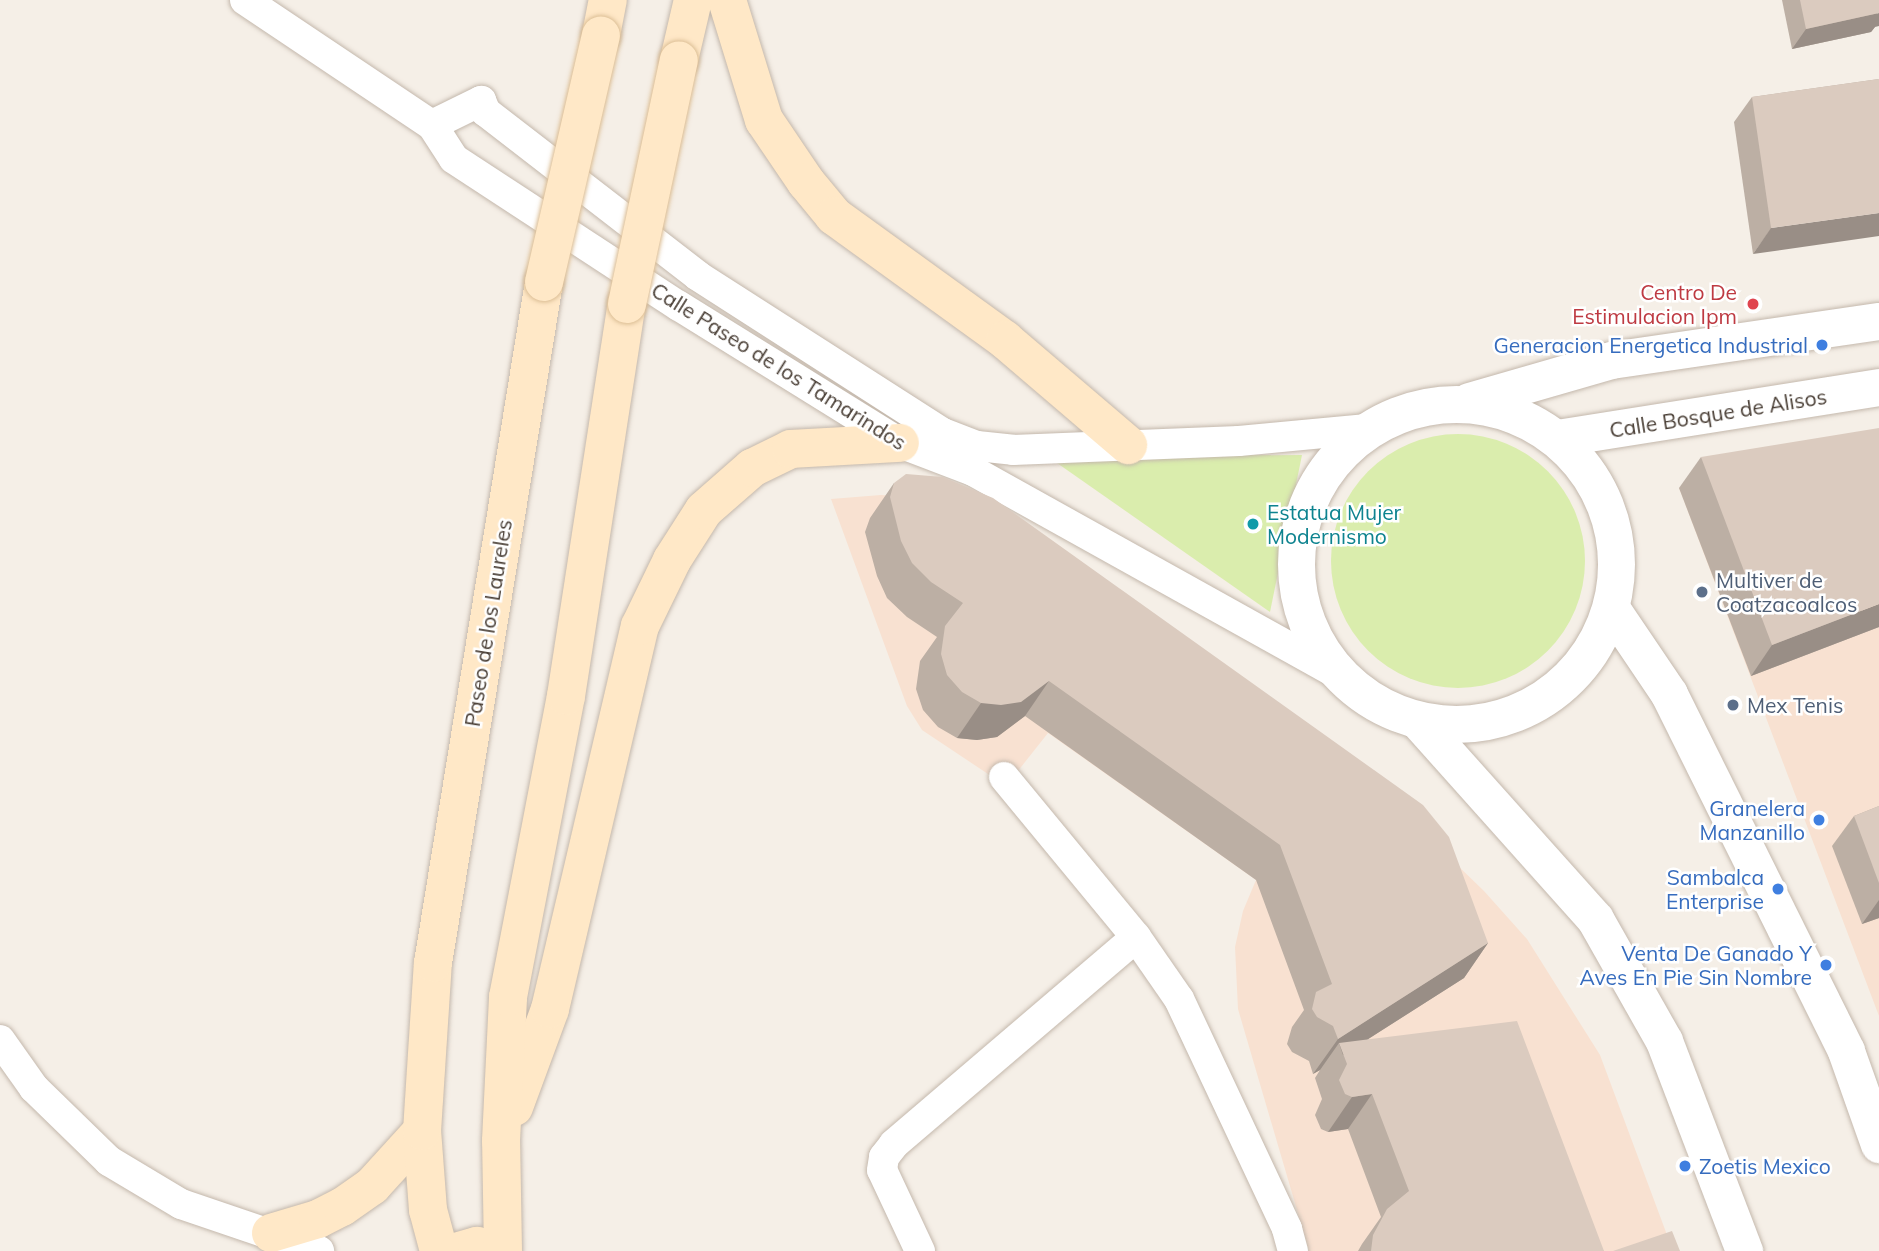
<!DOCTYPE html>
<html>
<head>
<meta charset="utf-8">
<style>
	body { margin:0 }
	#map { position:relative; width:1879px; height:1251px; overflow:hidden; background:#f5efe7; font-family:Mulish,sans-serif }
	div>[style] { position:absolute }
	.commercial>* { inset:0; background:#f8e1d1 }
	.green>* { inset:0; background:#daedad }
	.round { border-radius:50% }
	.roads { filter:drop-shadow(0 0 2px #c4b8ac) drop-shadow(0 0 2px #c4b8ac) }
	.minor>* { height:30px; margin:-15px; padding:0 15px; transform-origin:15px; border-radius:15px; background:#fff }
	.tertiary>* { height:37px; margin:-18.5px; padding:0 18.5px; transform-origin:18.5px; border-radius:18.5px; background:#fff }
	.tertiary>.ring { margin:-18.5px; padding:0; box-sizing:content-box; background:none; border:37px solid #fff; border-radius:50% }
	.secondary>* { height:38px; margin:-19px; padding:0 19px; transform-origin:19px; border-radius:19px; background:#ffe8c7 }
	.bridges { filter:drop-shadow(0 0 2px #dcbe95) drop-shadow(0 0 2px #dcbe95) }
	.secondary-bridge>* { height:38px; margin:-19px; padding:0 19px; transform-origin:19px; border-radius:19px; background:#ffe8c7 }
	.wall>* { inset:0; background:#bcafa4 }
	.shaded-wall>* { inset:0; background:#998e86 }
	.building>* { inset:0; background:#dbcbbf }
	.dots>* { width:19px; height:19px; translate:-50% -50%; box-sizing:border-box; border:4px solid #fff; border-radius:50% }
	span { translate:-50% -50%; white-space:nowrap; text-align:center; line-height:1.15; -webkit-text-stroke:5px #fff; paint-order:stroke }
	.health-label { font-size:21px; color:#be3a42 }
	.right { translate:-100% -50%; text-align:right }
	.shop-label { font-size:21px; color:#366cbe }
	.left { translate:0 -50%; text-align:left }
	.street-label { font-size:21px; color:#493e35 }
	.culture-label { font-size:21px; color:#0d838f }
	.service-label { font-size:21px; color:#4e5e75 }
</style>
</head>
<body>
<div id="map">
	<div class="commercial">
		<i style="clip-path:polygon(1879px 455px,1879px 1016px,1679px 488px)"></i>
		<i style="clip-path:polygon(881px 495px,915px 497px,1425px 834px,1484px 891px,1527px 939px,1600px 1055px,1673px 1251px,1309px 1251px,1238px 1009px,1235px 947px,1243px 911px,1256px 880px,1048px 733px,1006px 786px,922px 730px,907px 706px,831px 499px)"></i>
	</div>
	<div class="green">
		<i class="round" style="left:1331px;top:434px;width:254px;height:254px"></i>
		<i style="clip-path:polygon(1302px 455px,1270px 612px,1047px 456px)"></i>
	</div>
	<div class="roads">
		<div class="minor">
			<i style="left:245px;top:0;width:225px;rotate:33.8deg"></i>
			<i style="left:432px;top:125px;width:40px;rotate:57.1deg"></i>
			<i style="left:454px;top:159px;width:269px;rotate:33.2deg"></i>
			<i style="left:679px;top:306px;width:260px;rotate:31.8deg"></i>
			<i style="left:900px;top:443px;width:78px;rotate:21deg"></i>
			<i style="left:973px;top:471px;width:415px;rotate:29.1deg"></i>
			<i style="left:432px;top:125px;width:55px;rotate:-26.1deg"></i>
			<i style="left:481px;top:101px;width:12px;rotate:66deg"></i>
			<i style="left:486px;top:112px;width:268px;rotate:37.7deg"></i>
			<i style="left:698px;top:276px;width:291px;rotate:32.7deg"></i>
			<i style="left:943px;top:433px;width:36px;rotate:21deg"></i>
			<i style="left:977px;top:446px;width:36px;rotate:6deg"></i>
			<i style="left:1013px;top:450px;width:226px;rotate:-2.3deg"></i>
			<i style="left:1239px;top:441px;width:129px;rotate:-5.4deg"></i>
			<i style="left:1004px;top:777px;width:207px;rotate:50.5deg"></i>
			<i style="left:1136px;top:937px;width:75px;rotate:55.3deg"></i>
			<i style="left:1179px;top:999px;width:254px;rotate:64.8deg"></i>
			<i style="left:1287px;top:1229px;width:23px;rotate:75deg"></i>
			<i style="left:0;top:1040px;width:59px;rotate:54.7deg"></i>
			<i style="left:34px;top:1088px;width:105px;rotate:44.2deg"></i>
			<i style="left:109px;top:1161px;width:84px;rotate:30.8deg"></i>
			<i style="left:181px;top:1204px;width:146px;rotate:18.8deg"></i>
			<i style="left:920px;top:1251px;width:89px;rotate:-115.1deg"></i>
			<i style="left:882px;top:1170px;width:13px;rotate:-81deg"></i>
			<i style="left:884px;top:1157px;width:16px;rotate:-52deg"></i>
			<i style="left:894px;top:1144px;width:318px;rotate:-40.5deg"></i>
		</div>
		<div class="tertiary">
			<i style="left:1469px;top:401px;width:148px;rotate:-16.1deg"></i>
			<i style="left:1611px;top:360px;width:271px;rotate:-8.3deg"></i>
			<i class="ring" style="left:1296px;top:404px;width:283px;height:283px"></i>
			<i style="left:1557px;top:438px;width:326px;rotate:-9deg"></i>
			<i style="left:1611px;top:608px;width:104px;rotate:56deg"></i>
			<i style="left:1669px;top:694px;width:398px;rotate:63.6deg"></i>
			<i style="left:1846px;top:1051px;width:99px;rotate:70.5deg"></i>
			<i style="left:1419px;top:722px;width:264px;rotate:48.2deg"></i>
			<i style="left:1595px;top:919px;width:140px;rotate:60.5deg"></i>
			<i style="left:1664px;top:1041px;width:225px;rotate:69.1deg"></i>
		</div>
		<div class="secondary">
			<i style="left:727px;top:0;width:126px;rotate:72.9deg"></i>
			<i style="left:764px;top:120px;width:75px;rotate:55.9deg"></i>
			<i style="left:806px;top:182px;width:44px;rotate:50.5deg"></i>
			<i style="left:834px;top:216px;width:211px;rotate:35.9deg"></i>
			<i style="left:1005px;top:340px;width:162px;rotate:40.5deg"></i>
			<i style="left:601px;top:35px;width:36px;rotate:-79deg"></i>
			<i style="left:679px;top:60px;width:62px;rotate:-76.9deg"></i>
			<i style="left:514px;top:1107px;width:104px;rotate:-69.8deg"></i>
			<i style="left:550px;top:1009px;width:393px;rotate:-76.8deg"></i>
			<i style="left:640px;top:626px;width:73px;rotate:-64.1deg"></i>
			<i style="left:672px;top:560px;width:59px;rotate:-57.4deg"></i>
			<i style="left:704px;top:510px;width:64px;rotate:-41.2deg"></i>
			<i style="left:752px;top:468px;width:43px;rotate:-26deg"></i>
			<i style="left:791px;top:449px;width:109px;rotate:-3.2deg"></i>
			<i style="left:271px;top:1233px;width:49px;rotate:-16.6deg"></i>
			<i style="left:318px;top:1219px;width:27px;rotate:-27deg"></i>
			<i style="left:342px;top:1207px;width:37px;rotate:-35deg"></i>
			<i style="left:372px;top:1186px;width:74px;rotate:-47.7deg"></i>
			<i style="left:439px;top:1251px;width:42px;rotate:-105deg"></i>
			<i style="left:428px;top:1210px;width:79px;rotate:-94.3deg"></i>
			<i style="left:422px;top:1131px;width:168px;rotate:-86.3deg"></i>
			<i style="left:433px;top:963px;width:690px;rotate:-80.74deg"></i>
			<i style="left:459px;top:1251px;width:19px;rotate:-16deg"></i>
			<i style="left:477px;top:1246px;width:25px;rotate:12deg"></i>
			<i style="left:503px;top:1251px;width:110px;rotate:-91deg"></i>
			<i style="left:501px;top:1141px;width:144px;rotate:-87.2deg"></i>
			<i style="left:508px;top:997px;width:307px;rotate:-79.1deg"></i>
			<i style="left:566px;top:696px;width:397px;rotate:-81.2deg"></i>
		</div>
	</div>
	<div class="bridges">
		<div class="secondary-bridge">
			<i style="left:544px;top:282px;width:253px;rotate:-77deg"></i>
			<i style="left:627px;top:304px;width:249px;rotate:-78deg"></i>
		</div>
	</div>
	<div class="wall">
		<i style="clip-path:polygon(1782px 0,1879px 0,1875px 27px,1871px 32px,1792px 49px)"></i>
		<i style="clip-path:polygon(1879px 79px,1753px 254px,1734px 122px,1752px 97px)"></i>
		<i style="clip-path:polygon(1701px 457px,1879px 627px,1751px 676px,1679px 488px)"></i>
		<i style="clip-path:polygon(894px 483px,1488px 943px,1464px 978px,1368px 1039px,1604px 1251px,1358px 1251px,1362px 1244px,1381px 1217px,1348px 1129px,1328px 1132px,1321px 1129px,1315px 1115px,1322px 1099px,1315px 1078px,1320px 1070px,1313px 1074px,1309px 1061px,1292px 1052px,1287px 1044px,1292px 1027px,1304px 1010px,1256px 880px,1025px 716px,997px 737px,977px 740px,957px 738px,938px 727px,923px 710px,916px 689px,920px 661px,937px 637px,907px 617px,887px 598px,877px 576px,865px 532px,870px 518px)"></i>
		<i style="clip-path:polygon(1879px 806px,1879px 918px,1862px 924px,1832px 846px,1854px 816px)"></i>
	</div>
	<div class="shaded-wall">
		<i style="clip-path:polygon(1879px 13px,1879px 26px,1875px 27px,1871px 32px,1792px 49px,1806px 29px)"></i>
		<i style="clip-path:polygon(1879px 213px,1879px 236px,1753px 254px,1771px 228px)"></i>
		<i style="clip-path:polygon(1879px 604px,1879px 627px,1751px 676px,1772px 645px)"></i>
		<i style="clip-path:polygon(1049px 681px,1025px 716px,997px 737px,977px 740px,957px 738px,981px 703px)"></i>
		<i style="clip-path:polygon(1879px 900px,1879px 918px,1862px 924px)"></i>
		<i style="clip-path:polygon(1488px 943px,1464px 978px,1343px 1055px,1339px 1043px,1320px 1070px,1313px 1074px,1338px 1039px)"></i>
		<i style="clip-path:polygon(1372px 1094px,1348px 1129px,1328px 1132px,1352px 1097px)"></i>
	</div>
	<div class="building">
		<i style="clip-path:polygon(1800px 0,1879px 0,1879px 13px,1806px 29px)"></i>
		<i style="clip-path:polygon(1879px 79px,1879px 213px,1771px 228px,1752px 97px)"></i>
		<i style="clip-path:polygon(1879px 428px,1879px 604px,1772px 645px,1701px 457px)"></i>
		<i style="clip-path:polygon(906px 474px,943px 477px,993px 498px,1423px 805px,1449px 837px,1488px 943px,1338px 1039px,1333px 1026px,1317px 1017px,1312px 1009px,1316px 992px,1332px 984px,1280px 845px,1049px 681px,1021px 702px,1001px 705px,981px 703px,962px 692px,947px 675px,941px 654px,945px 626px,963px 603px,931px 582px,912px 563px,901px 541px,890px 497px,894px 483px)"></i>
		<i style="clip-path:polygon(1879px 806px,1879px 883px,1854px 816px)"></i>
		<i style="clip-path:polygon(1517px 1021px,1604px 1251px,1371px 1251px,1373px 1235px,1387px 1209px,1409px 1191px,1372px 1094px,1352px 1097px,1345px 1094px,1339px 1080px,1347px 1064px,1339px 1043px)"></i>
		<i style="clip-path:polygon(1672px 1231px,1680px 1251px,1613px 1251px)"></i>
	</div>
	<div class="dots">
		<i style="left:1753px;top:304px;background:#e0444e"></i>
		<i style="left:1822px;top:345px;background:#3f7fe0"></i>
		<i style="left:1253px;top:524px;background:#0f9aa8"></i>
		<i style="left:1702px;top:592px;background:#5c6f8a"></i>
		<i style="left:1733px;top:705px;background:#5c6f8a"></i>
		<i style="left:1819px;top:820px;background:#3f7fe0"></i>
		<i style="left:1778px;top:889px;background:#3f7fe0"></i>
		<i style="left:1826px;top:965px;background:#3f7fe0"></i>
		<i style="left:1685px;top:1166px;background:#3f7fe0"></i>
	</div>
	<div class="health-label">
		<span class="right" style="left:1737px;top:304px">Centro De<br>Estimulacion Ipm</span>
	</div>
	<div class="shop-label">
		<span class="right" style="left:1808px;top:345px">Generacion Energetica Industrial</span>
		<span class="right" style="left:1805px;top:820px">Granelera<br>Manzanillo</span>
		<span class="right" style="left:1764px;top:889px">Sambalca<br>Enterprise</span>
		<span class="right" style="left:1812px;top:965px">Venta De Ganado Y<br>Aves En Pie Sin Nombre</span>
		<span class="left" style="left:1699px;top:1166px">Zoetis Mexico</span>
	</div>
	<div class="street-label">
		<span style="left:779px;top:366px;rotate:32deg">Calle Paseo de los Tamarindos</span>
		<span style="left:1718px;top:413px;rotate:-9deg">Calle Bosque de Alisos</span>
		<span style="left:488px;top:623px;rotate:-81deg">Paseo de los Laureles</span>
	</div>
	<div class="culture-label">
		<span class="left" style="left:1267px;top:524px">Estatua Mujer<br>Modernismo</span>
	</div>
	<div class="service-label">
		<span class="left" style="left:1716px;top:592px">Multiver de<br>Coatzacoalcos</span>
		<span class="left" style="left:1747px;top:705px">Mex Tenis</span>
	</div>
</div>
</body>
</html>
